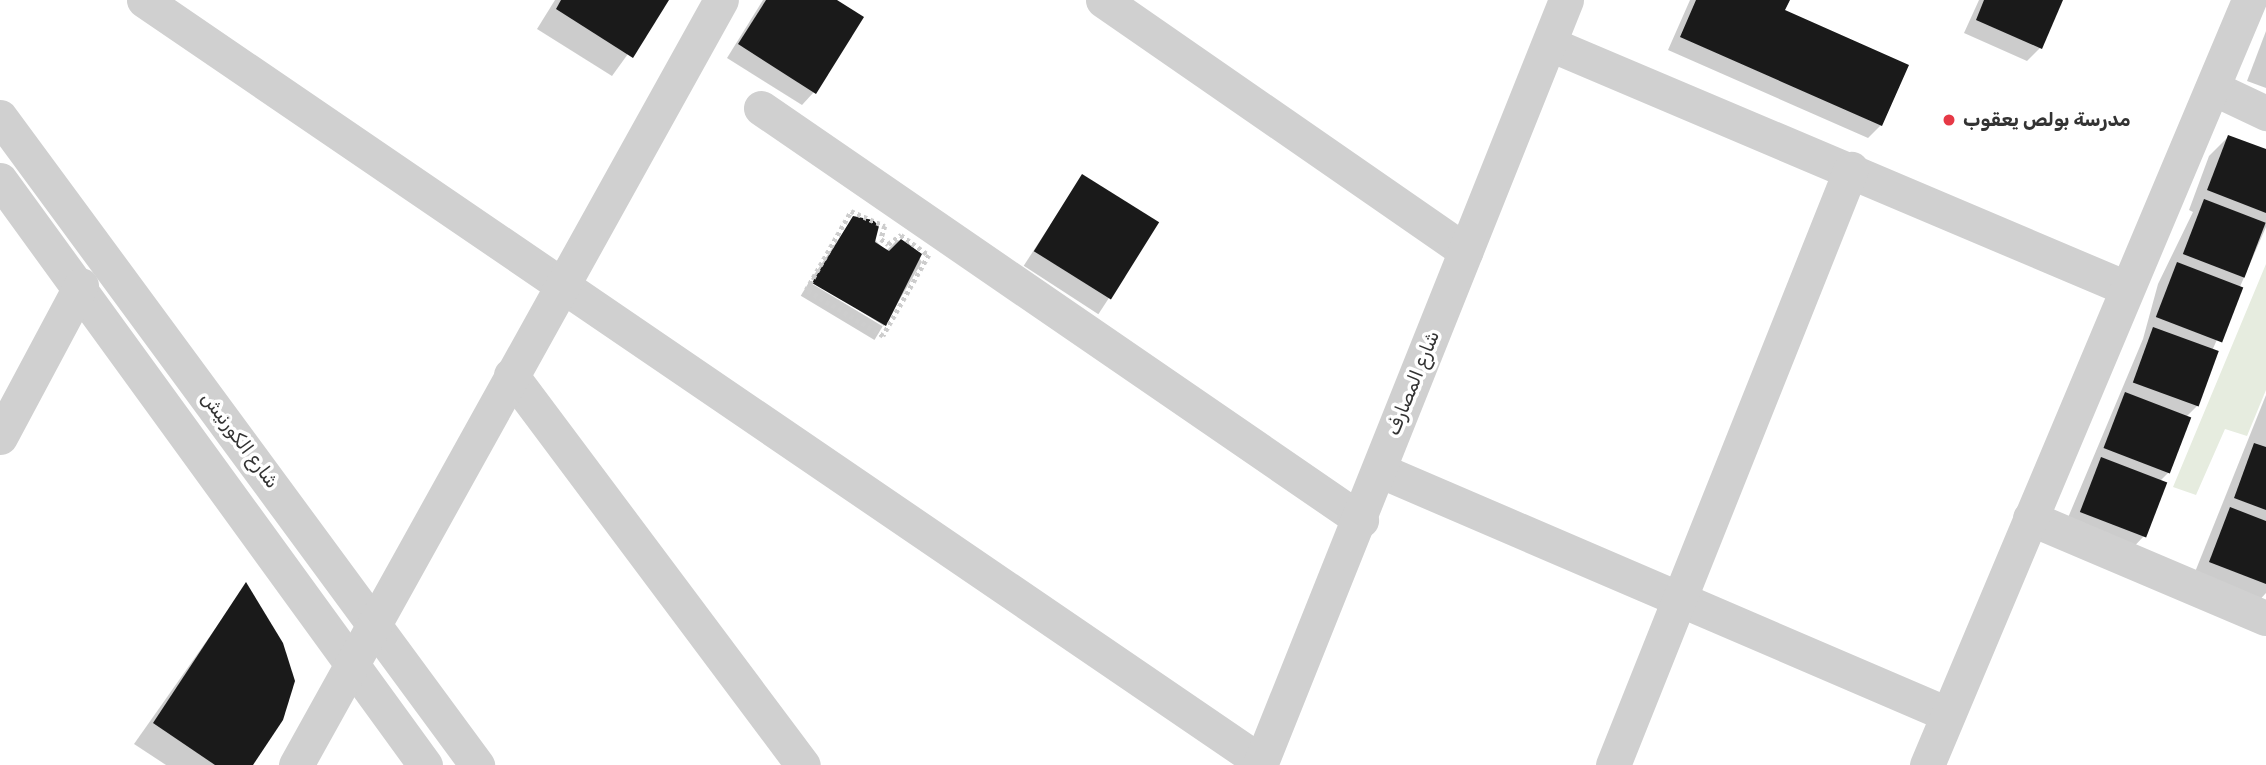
<!DOCTYPE html>
<html>
<head>
<meta charset="utf-8">
<style>
	body { margin:0 }
	#map { position:relative; width:2266px; height:765px; overflow:hidden; background:#fff; font-family:Rubik,"Noto Naskh Arabic",sans-serif }
	div>[style] { position:absolute }
	.green>* { inset:0; background:#e6ecdf }
	.shadow>* { inset:0; background:#0003; transform-origin:0 0 }
	.building>* { inset:0; background:#1a1a1a; transform-origin:0 0 }
	.path>* { height:4.5px; margin-top:-2.25px; transform-origin:0; background:repeating-linear-gradient(90deg,#cdcdcd 0 3.5px,transparent 0 7px) }
	.minor>* { height:35px; margin:-17.5px; padding:0 17.5px; transform-origin:17.5px; border-radius:17.5px; background:#d0d0d0 }
	.dots>* { width:19px; height:19px; translate:-50% -50%; box-sizing:border-box; border:4px solid #fff; border-radius:50% }
	span { translate:-50% -50%; white-space:nowrap; text-align:center; line-height:1.15; -webkit-text-stroke:7px #fff; paint-order:stroke }
	.poi-label { font-size:19px; color:#333; font-weight:700 }
	.left { translate:0 -50%; text-align:left }
	.street-label { font-size:19px; color:#333 }
</style>
</head>
<body>
<div id="map">
	<div class="green">
		<i style="clip-path:polygon(2266px 264px,2266px 390px,2247px 436px,2225px 429px,2196px 495px,2173px 487px)"></i>
	</div>
	<div class="shadow">
		<i style="clip-path:polygon(555px 0,667px 0,612px 76px,537px 29px)"></i>
		<i style="clip-path:polygon(763px 0,834px 0,814px 92px,802px 105px,727px 58px)"></i>
		<i style="clip-path:polygon(1690px 0,1788px 0,1783px 11px,1881px 125px,1868px 138px,1668px 50px)"></i>
		<i style="clip-path:polygon(1979px 0,2062px 0,2040px 48px,2027px 61px,1964px 33px)"></i>
		<i style="clip-path:polygon(2266px 31px,2266px 88px,2247px 81px)"></i>
		<i style="clip-path:polygon(2228px 137px,2266px 151px,2266px 227px,2212px 351px,2197px 406px,2186px 417px,2169px 472px,2160px 481px,2144px 536px,2125px 556px,2062px 532px,2143px 339px,2158px 284px,2193px 212px,2189px 210px,2209px 156px)"></i>
		<i style="left:1082px;top:176px;width:89px;height:107px;rotate:33deg"></i>
		<i style="clip-path:polygon(853px 218px,886px 251px,897px 240px,909px 243px,922px 262px,884px 326px,811px 279px)"></i>
		<i style="left:809px;top:282px;width:86px;height:16px;rotate:31deg"></i>
		<i style="clip-path:polygon(2266px 395px,2266px 593px,2254px 606px,2191px 582px)"></i>
		<i style="clip-path:polygon(246px 585px,251px 765px,166px 765px,134px 744px)"></i>
	</div>
	<div class="building">
		<i style="clip-path:polygon(561px 0,669px 0,633px 58px,556px 9px)"></i>
		<i style="clip-path:polygon(766px 0,837px 0,864px 17px,816px 94px,738px 44px)"></i>
		<i style="clip-path:polygon(1696px 0,1790px 0,1785px 10px,1909px 65px,1882px 126px,1680px 37px)"></i>
		<i style="clip-path:polygon(1984px 0,2063px 0,2042px 49px,1976px 20px)"></i>
		<i style="clip-path:polygon(2228px 135px,2266px 149px,2266px 213px,2207px 190px)"></i>
		<i style="left:1082px;top:174px;width:91px;height:91px;rotate:32deg"></i>
		<i style="left:2204px;top:199px;width:66px;height:59px;rotate:21deg"></i>
		<i style="clip-path:polygon(853px 216px,873px 220px,879px 226px,875px 242px,889px 251px,901px 239px,922px 254px,886px 326px,812px 283px)"></i>
		<i style="left:2177px;top:262px;width:71px;height:59px;rotate:21deg"></i>
		<i style="left:2153px;top:327px;width:70px;height:59px;rotate:20deg"></i>
		<i style="left:2125px;top:392px;width:71px;height:60px;rotate:21deg"></i>
		<i style="clip-path:polygon(2254px 443px,2266px 447px,2266px 510px,2234px 498px)"></i>
		<i style="left:2101px;top:457px;width:71px;height:59px;rotate:21deg"></i>
		<i style="clip-path:polygon(2230px 507px,2266px 521px,2266px 584px,2209px 562px)"></i>
		<i style="clip-path:polygon(246px 582px,283px 643px,295px 681px,283px 720px,253px 765px,215px 765px,153px 723px)"></i>
	</div>
	<div class="path">
		<i style="left:851px;top:211px;width:37px;rotate:24deg"></i>
		<i style="left:885px;top:226px;width:14px;rotate:107deg"></i>
		<i style="left:881px;top:239px;width:9px;rotate:36deg"></i>
		<i style="left:888px;top:244px;width:16px;rotate:-35deg"></i>
		<i style="left:901px;top:235px;width:34px;rotate:36deg"></i>
		<i style="left:929px;top:255px;width:93px;rotate:119.6deg"></i>
		<i style="left:883px;top:336px;width:90px;rotate:-149.1deg"></i>
		<i style="left:806px;top:290px;width:91px;rotate:-60.3deg"></i>
	</div>
	<div class="minor">
		<i style="left:144px;top:0;width:1352px;rotate:34.3deg"></i>
		<i style="left:1103px;top:0;width:441px;rotate:34.7deg"></i>
		<i style="left:1550px;top:44px;width:626px;rotate:22.96deg"></i>
		<i style="left:2213px;top:88px;width:59px;rotate:25.3deg"></i>
		<i style="left:761px;top:108px;width:728px;rotate:34.48deg"></i>
		<i style="left:0;top:117px;width:805px;rotate:53.64deg"></i>
		<i style="left:0;top:180px;width:723px;rotate:54deg"></i>
		<i style="left:511px;top:375px;width:487px;rotate:53.2deg"></i>
		<i style="left:0;top:437px;width:172px;rotate:-61.9deg"></i>
		<i style="left:1379px;top:470px;width:618px;rotate:23.25deg"></i>
		<i style="left:2030px;top:518px;width:256px;rotate:23deg"></i>
		<i style="left:296px;top:765px;width:875px;rotate:-60.95deg"></i>
		<i style="left:1260px;top:765px;width:824px;rotate:-68.2deg"></i>
		<i style="left:1613px;top:765px;width:642px;rotate:-68.23deg"></i>
		<i style="left:1927px;top:765px;width:830px;rotate:-67.17deg"></i>
	</div>
	<div class="dots">
		<i style="left:1949px;top:120px;background:#e63946"></i>
	</div>
	<div class="poi-label">
		<span class="left" style="left:1963px;top:120px">مدرسة بولص يعقوب</span>
	</div>
	<div class="street-label">
		<span style="left:1413px;top:383px;rotate:-68deg">شارع المصارف</span>
		<span style="left:240px;top:440px;rotate:53deg">شارع الكورنيش</span>
	</div>
</div>
</body>
</html>
